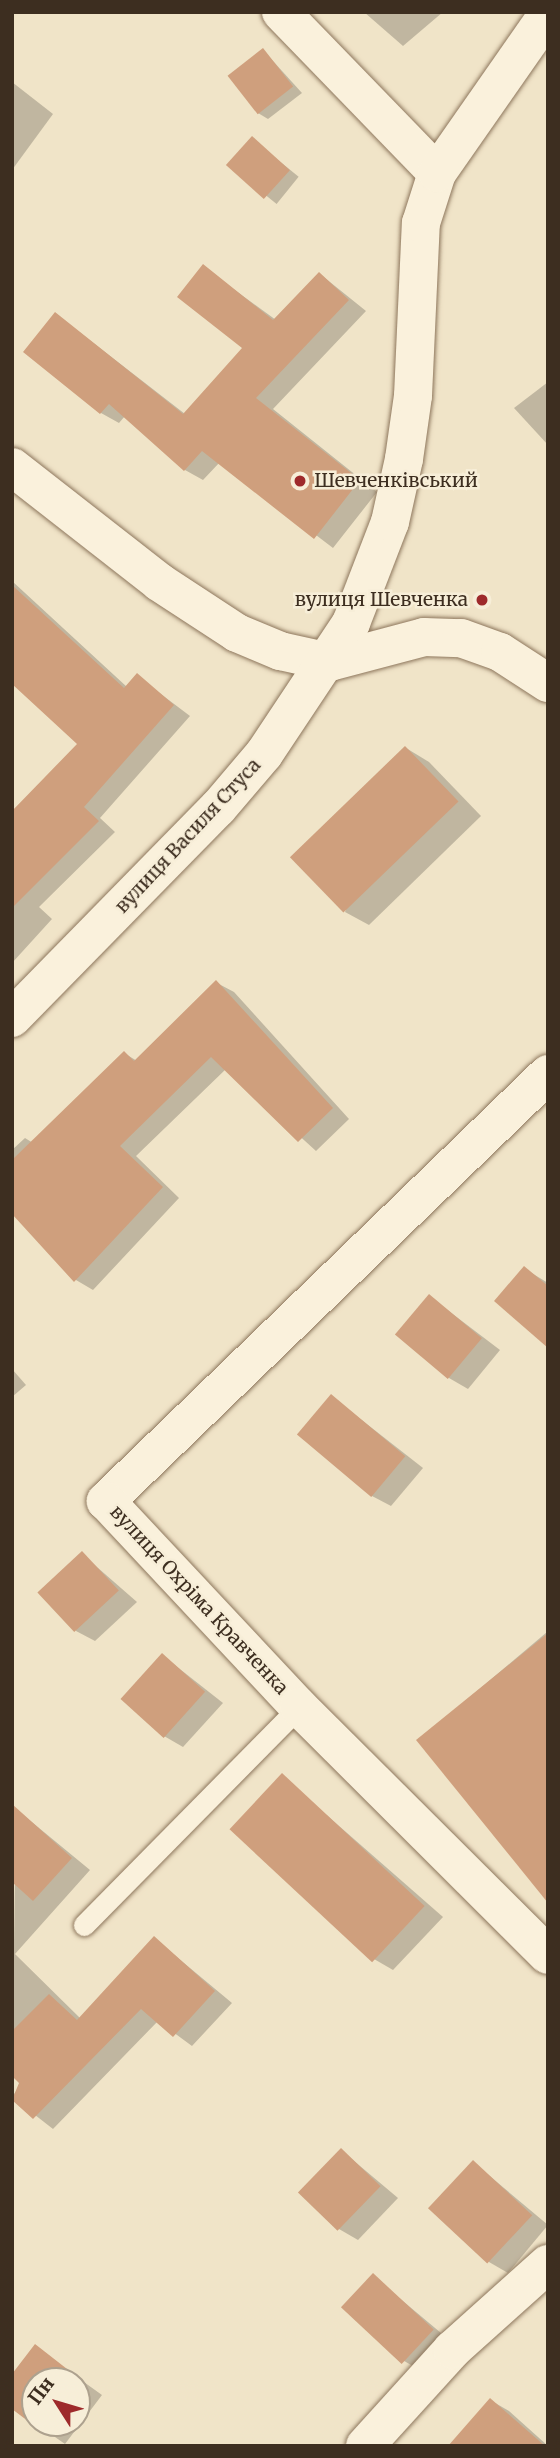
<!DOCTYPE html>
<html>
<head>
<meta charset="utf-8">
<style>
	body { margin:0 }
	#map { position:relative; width:560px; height:2458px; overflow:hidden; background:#f0e4c8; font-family:Merriweather,serif }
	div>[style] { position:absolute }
	.shadow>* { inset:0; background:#0003; transform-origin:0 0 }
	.building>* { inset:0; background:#cf9f7d; transform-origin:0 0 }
	.roads { filter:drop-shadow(0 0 2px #8d765c) drop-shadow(0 0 2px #8d765c) }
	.service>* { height:21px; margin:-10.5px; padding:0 10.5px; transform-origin:10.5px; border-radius:10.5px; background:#faf1dc }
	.minor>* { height:38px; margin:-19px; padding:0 19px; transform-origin:19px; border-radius:19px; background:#faf1dc }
	.tertiary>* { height:38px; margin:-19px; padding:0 19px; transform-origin:19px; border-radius:19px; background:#faf1dc }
	.secondary>* { height:38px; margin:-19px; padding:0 19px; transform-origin:19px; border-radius:19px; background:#faf1dc }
	.dots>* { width:19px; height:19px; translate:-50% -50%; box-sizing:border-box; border:4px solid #f7eed8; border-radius:50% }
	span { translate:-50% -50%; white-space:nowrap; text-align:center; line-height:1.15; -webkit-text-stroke:5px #f7eed8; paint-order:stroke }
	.poi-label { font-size:19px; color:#3d2e20 }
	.left { translate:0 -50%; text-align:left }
	.right { translate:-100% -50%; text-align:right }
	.street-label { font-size:19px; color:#3d2e20 }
	.frame { position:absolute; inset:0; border:14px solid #3d2e20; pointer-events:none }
	.north { position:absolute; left:21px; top:2367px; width:70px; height:70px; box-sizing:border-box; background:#f7eed8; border:2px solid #ada18e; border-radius:50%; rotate:307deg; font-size:19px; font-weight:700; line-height:28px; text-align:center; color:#3d2e20 }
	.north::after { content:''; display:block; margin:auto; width:24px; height:32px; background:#9e2a2b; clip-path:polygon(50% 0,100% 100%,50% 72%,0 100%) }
</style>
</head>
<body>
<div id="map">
	<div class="shadow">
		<i style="clip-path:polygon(364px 12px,443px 12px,403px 46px)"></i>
		<i style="clip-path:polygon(263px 50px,302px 93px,268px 119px,258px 113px)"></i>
		<i style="clip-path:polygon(12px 82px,53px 114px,12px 170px)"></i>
		<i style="left:252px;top:139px;width:60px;height:35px;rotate:39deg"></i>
		<i style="clip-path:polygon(203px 267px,276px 320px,320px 274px,366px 311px,273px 409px,377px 492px,333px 548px,220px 462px,203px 480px,185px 470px,125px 416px,119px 423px,101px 413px,25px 351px,56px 314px,185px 414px,245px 348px)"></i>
		<i style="clip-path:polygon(548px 382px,548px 445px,514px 408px)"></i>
		<i style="clip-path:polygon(12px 581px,127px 687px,137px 676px,190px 716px,100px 818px,115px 832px,39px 907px,52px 919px,12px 963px,12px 837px,80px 744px,12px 681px)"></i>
		<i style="clip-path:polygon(406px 748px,429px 762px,481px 816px,369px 925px,345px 912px)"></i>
		<i style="clip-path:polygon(217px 983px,234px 992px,349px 1119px,316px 1151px,226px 1069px,136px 1156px,179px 1198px,93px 1290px,76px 1280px,12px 1211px,12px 1150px,25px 1138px,33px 1143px,124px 1053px,137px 1061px)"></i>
		<i style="clip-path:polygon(525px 1269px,548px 1283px,548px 1346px)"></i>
		<i style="clip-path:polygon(429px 1296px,500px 1350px,468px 1389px,449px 1378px)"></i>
		<i style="clip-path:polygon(12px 1369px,26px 1385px,12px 1397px)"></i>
		<i style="clip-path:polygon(331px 1396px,423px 1468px,391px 1506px,372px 1496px)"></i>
		<i style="clip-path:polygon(82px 1554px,137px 1602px,95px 1641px,76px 1631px)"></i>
		<i style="clip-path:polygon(547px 1632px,548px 1743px,419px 1740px)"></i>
		<i style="clip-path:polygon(162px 1655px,223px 1703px,183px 1747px,164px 1736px)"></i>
		<i style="clip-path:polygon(282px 1776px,443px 1917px,393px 1970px,374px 1959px)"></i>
		<i style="clip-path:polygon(16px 1809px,90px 1870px,15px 1954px,81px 2019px,154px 1938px,232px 2003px,192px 2046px,158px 2021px,53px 2129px,12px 2097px,22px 2083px,12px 2074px)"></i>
		<i style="clip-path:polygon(341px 2150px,398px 2198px,358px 2240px,339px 2229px)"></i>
		<i style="clip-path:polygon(473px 2162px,548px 2225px,508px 2273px,489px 2262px)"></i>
		<i style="clip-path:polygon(373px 2276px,447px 2338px,418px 2369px,399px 2358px)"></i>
		<i style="clip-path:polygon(evenodd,35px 2347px,102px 2395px,65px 2444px,12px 2407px,35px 2347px,35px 2381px,77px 2381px,77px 2423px,35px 2423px,35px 2381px)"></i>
		<i style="clip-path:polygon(490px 2400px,509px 2411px,548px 2446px,476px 2446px)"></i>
	</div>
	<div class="building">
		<i style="left:263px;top:48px;width:49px;height:45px;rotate:52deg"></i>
		<i style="left:252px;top:136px;width:51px;height:39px;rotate:42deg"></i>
		<i style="clip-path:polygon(203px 264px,273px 320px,319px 272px,349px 300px,256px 398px,360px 480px,314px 539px,202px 451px,184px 471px,109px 404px,100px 414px,23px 352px,55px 312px,183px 414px,242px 348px,177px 297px)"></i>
		<i style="clip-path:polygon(12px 585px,124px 688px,137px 673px,174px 705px,84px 807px,99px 821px,12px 908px,12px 811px,77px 744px,12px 684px)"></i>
		<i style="left:405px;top:746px;width:77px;height:160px;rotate:46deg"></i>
		<i style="clip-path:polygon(216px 980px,333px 1108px,298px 1142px,211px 1057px,120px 1146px,163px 1187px,74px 1282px,12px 1214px,12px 1160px,124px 1051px,134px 1061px)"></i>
		<i style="clip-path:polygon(524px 1266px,548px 1286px,548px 1348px,494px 1301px)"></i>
		<i style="left:429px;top:1294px;width:69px;height:53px;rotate:40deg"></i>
		<i style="left:331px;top:1394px;width:97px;height:53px;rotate:40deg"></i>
		<i style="left:82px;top:1551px;width:54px;height:61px;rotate:47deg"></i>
		<i style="clip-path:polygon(548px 1633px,548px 1903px,416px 1740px)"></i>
		<i style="left:162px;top:1653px;width:58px;height:62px;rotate:42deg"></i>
		<i style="left:282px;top:1773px;width:195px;height:77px;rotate:43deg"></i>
		<i style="clip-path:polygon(12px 1804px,72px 1858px,33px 1901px,12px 1882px)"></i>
		<i style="clip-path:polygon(154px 1936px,215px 1991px,173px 2037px,141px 2009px,33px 2119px,12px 2100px,19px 2083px,12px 2076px,12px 2031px,49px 1994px,77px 2020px)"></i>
		<i style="left:341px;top:2148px;width:55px;height:62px;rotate:44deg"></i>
		<i style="left:473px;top:2160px;width:81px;height:66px;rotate:43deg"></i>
		<i style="left:373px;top:2273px;width:83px;height:47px;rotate:43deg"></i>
		<i style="clip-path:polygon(35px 2344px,85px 2383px,77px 2393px,77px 2381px,35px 2381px,35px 2423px,54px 2423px,45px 2434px,12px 2409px,12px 2374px)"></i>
		<i style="clip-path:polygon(490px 2398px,545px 2446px,448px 2446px)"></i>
	</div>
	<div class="roads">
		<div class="service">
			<i style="left:84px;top:1925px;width:306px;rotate:-45.4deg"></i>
		</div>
		<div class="minor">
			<i style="left:281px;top:12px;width:224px;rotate:45.9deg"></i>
			<i style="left:548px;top:1074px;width:615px;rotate:135.99deg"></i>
			<i style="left:106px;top:1501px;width:282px;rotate:46.9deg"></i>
			<i style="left:299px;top:1707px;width:351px;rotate:44.9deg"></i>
			<i style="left:365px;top:2446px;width:130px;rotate:-47.8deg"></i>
			<i style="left:452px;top:2350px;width:129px;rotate:-41.9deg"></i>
		</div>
		<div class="tertiary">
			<i style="left:12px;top:467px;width:187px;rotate:38deg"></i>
			<i style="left:159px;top:582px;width:93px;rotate:33.2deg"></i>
			<i style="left:237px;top:633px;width:47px;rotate:22.7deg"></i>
			<i style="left:280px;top:651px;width:51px;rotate:12.4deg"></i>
			<i style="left:330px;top:662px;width:97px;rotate:-14.9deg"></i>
			<i style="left:424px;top:637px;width:37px;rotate:2deg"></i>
			<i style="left:461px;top:638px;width:41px;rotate:19.7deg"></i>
			<i style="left:500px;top:652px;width:57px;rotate:32.9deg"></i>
		</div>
		<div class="secondary">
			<i style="left:12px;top:1018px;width:294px;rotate:-45.6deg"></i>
			<i style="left:218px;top:808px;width:71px;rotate:-49.6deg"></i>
			<i style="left:264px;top:754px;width:157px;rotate:-56.4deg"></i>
			<i style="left:351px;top:623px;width:108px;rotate:-68.9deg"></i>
			<i style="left:390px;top:522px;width:65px;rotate:-77.5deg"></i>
			<i style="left:404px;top:459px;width:64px;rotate:-81.9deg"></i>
			<i style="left:413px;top:396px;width:173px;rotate:-87.4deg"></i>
			<i style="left:421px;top:223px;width:52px;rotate:-72.3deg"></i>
			<i style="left:437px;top:173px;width:194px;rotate:-55.1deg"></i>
		</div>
	</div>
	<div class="dots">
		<i style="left:300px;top:481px;background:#9e2a2b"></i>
		<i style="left:482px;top:600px;background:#9e2a2b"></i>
	</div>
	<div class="poi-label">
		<span class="left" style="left:314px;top:481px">Шевченківський</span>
		<span class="right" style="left:468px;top:600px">вулиця Шевченка</span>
	</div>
	<div class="street-label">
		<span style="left:188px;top:836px;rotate:-47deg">вулиця Василя Стуса</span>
		<span style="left:199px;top:1600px;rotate:47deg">вулиця Охріма Кравченка</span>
	</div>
	<div class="frame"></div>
	<div class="north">Пн</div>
</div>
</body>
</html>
